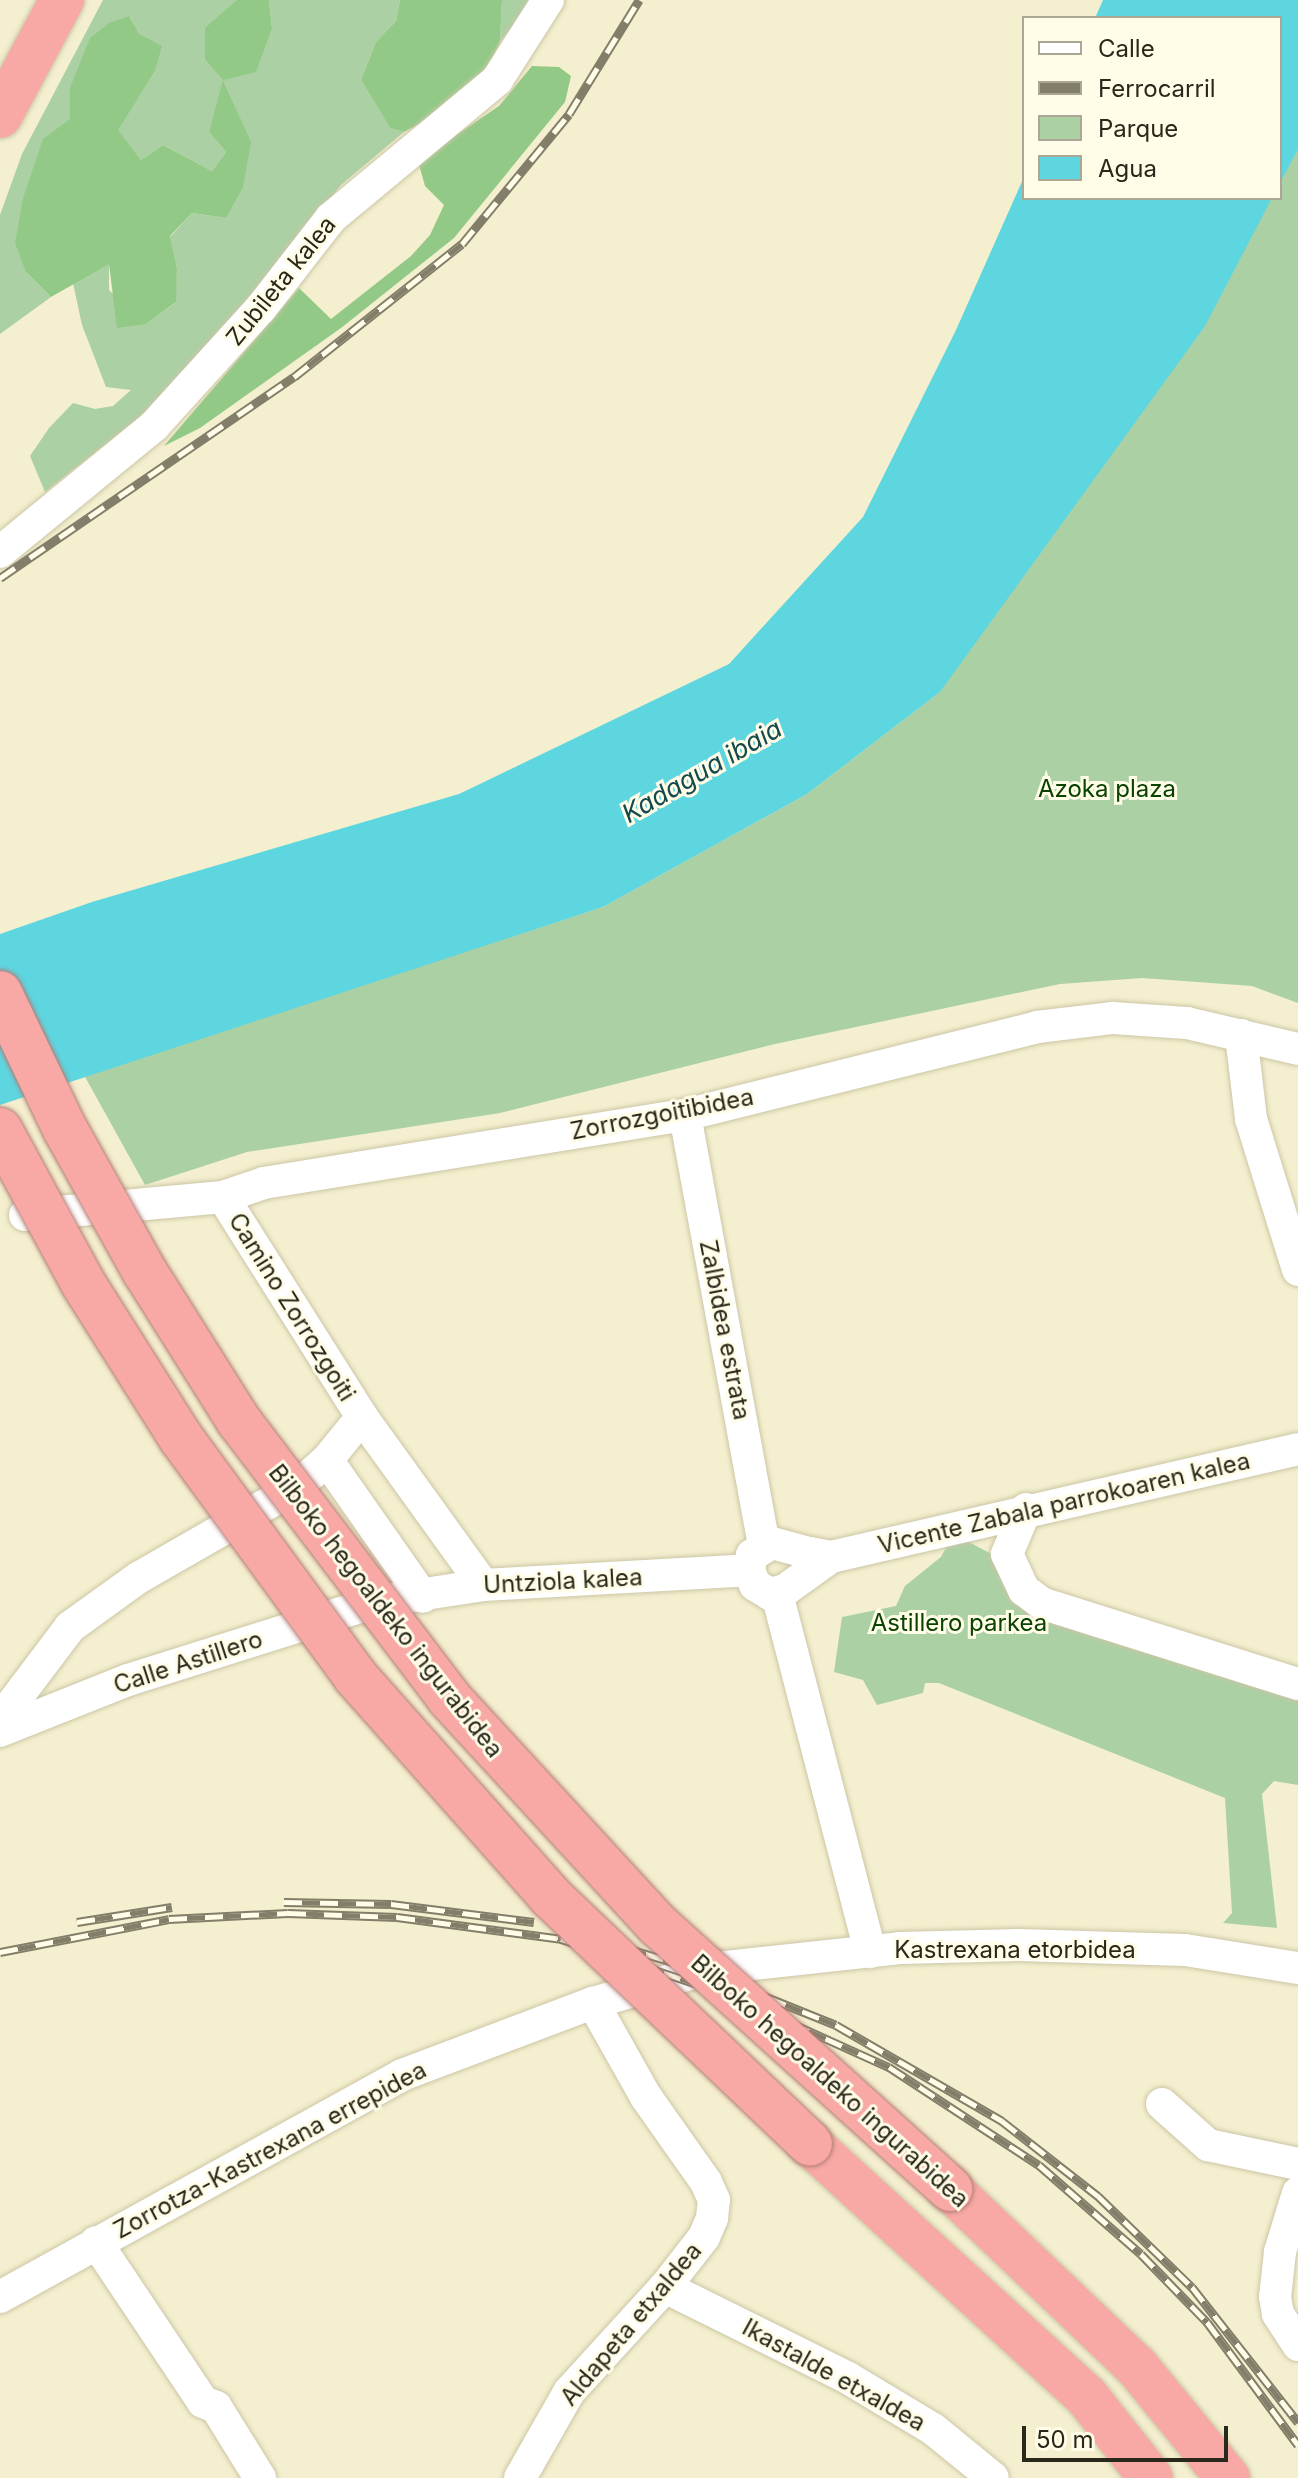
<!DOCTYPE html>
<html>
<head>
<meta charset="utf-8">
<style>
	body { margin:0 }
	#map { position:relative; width:1298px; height:2478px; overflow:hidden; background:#f4efce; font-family:Inter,sans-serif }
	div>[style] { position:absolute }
	.green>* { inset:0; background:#abd0a4 }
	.forest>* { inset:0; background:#92c987 }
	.water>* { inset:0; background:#5ed6e0 }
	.roads { filter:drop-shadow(0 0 2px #cbc6a6) drop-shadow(0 0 2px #cbc6a6) }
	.minor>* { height:32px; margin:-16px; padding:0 16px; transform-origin:16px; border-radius:16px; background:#fff }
	.highway>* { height:44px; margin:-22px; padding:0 22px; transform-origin:22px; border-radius:22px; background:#f8a9a6 }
	.rail>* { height:9px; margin-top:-4.5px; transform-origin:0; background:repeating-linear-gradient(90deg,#fffce8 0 18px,#827e69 0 36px); box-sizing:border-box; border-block:2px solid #827e69 }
	.bridges { filter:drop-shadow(0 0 2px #b07c75) drop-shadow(0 0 2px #b07c75) }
	.highway-bridge>* { height:44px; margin:-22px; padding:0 22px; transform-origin:22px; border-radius:22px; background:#f8a9a6 }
	span { translate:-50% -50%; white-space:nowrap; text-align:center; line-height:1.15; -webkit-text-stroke:6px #fffce8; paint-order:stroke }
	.street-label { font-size:24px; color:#2a281b }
	.park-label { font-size:24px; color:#0a4200 }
	.water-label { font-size:26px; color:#144a4f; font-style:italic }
	.legend { position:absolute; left:1022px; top:16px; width:260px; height:184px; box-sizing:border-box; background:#fffce8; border:2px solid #aaa796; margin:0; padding:10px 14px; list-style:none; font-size:24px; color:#2a281b }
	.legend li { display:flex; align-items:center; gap:16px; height:40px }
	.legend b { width:40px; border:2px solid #aaa796 }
	.scale { position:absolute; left:1022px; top:2426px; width:206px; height:36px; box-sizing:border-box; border:4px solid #2a281b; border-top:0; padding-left:10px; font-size:24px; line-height:28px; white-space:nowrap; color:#2a281b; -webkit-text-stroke:6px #fffce8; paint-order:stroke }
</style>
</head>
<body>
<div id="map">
	<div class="green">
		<i style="clip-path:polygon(103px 0,237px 0,272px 28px,269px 0,400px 0,396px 21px,376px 42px,361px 80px,390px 128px,404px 132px,341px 185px,205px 356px,155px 405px,45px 492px,30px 456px,49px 428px,73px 403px,95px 409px,113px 406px,131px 390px,106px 387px,82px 325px,73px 283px,109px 263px,109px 290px,146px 324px,175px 303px,177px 268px,170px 237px,192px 213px,226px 218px,240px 119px,224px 82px,209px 132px,226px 152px,212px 171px,163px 145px,141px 160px,117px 130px,155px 71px,130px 17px,70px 88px,70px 119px,26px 272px,51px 297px,0 334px,0 215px,22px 154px)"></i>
		<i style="clip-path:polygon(502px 0,532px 0,500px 42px)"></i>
		<i style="clip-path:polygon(1298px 148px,1298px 1003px,1252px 986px,1142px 978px,1060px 984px,775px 1044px,500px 1113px,247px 1152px,145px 1185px,84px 1075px,603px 907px,807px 794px,940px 692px,1268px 198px,1280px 198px,1280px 178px)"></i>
		<i style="clip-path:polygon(965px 1540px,999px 1558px,1007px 1578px,1298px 1695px,1298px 1785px,1274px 1781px,1262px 1794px,1277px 1928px,1223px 1923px,1232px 1913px,1225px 1798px,939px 1683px,925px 1683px,923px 1693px,877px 1705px,863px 1680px,834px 1672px,842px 1617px,896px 1606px,905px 1586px,941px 1557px,947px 1546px)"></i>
	</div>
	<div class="forest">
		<i style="clip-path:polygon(237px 0,269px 0,272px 28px,256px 72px,223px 80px,251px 142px,243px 187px,226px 218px,192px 213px,170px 236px,177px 268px,176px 302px,146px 324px,117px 328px,109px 264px,51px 297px,26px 272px,15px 243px,23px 198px,43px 139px,70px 119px,70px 88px,90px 38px,109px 23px,129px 16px,139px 34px,162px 46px,155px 71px,118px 130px,141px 160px,163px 145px,212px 171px,226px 152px,209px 132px,223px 80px,205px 59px,205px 28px)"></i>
		<i style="clip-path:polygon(400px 0,502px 0,500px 42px,485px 73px,450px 108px,404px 132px,390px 128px,361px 80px,376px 42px,396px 21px)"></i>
		<i style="clip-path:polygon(532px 66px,559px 67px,571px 76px,565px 102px,454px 238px,341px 328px,200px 428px,164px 446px,299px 288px,331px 319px,411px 256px,430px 235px,444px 205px,425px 186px,418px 161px,499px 106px)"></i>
	</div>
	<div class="water">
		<i style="clip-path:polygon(1103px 0,1298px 0,1298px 149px,1280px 183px,1280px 18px,1095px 18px)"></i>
		<i style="clip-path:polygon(1024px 177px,1024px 198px,1272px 198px,1205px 326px,940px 692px,807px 794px,603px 907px,0 1105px,0 934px,92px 902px,459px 794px,729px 664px,863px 517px,956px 330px)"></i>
	</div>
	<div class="roads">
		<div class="minor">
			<i style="left:0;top:552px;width:199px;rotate:-39.3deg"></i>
			<i style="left:154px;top:426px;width:159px;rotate:-47.8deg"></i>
			<i style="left:261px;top:308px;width:114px;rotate:-52.1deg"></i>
			<i style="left:331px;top:218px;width:216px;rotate:-39.7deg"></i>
			<i style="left:497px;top:80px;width:95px;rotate:-57.5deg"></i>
			<i style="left:1241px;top:1035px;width:85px;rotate:83.2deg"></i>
			<i style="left:1251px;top:1119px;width:158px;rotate:72.7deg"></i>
			<i style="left:685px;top:1115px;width:437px;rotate:79.6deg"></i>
			<i style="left:223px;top:1197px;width:260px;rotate:57.7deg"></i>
			<i style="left:362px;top:1417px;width:207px;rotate:54.2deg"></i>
			<i style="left:25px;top:1215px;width:199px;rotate:-5.2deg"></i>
			<i style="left:223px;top:1197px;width:43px;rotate:-18.9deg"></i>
			<i style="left:264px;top:1183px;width:426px;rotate:-9.2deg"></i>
			<i style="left:685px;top:1115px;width:363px;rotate:-14deg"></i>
			<i style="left:1037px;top:1027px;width:77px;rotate:-6.8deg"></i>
			<i style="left:1113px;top:1018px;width:74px;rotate:3.9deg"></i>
			<i style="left:1187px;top:1023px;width:114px;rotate:13.2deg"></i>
			<i style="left:362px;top:1417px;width:55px;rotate:129.1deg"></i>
			<i style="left:327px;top:1460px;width:167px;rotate:55deg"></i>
			<i style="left:1026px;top:1509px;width:49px;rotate:112.9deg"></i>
			<i style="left:1007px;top:1554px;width:40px;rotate:65deg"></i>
			<i style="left:1024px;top:1590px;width:21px;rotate:37deg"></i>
			<i style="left:1041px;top:1603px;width:269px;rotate:17.5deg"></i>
			<i style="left:772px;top:1543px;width:39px;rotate:15deg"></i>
			<i style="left:810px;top:1553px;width:21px;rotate:11deg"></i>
			<i style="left:831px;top:1557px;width:57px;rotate:144.3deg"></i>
			<i style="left:785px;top:1590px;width:16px;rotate:165deg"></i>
			<i style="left:770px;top:1594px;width:17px;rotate:-149deg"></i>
			<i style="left:755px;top:1585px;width:16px;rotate:-112deg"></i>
			<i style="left:749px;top:1570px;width:15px;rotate:-79deg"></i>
			<i style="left:752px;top:1555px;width:23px;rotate:-31deg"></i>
			<i style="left:831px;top:1557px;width:479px;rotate:-13deg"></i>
			<i style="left:777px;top:1594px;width:370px;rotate:75.4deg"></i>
			<i style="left:0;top:1720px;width:116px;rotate:-53deg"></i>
			<i style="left:70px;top:1627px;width:84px;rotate:-35.8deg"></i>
			<i style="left:138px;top:1578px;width:185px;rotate:-29.9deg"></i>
			<i style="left:298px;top:1486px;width:39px;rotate:-42deg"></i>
			<i style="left:0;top:1731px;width:138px;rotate:-21.7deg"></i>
			<i style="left:128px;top:1680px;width:263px;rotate:-17.5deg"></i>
			<i style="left:379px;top:1601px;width:105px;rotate:-8.7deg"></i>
			<i style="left:483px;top:1585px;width:266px;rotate:-3.2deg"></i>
			<i style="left:1162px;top:2104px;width:62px;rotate:41.7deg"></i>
			<i style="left:1208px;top:2145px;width:92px;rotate:11.9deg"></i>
			<i style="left:1298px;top:2193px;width:62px;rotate:107deg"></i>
			<i style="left:1280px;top:2252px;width:45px;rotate:96.3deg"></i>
			<i style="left:1275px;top:2297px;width:17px;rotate:80deg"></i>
			<i style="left:1278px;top:2314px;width:37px;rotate:57deg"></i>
			<i style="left:96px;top:2242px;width:192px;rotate:56.2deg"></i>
			<i style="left:203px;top:2402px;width:14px;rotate:21deg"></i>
			<i style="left:216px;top:2407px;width:84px;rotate:58.2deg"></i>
			<i style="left:665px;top:2287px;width:204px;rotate:26.4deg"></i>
			<i style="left:848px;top:2378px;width:99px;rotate:31deg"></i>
			<i style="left:933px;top:2429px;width:77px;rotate:39.2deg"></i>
			<i style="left:0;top:2297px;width:459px;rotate:-28.9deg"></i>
			<i style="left:402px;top:2075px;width:204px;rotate:-20.7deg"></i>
			<i style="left:593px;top:2003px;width:119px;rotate:-16.6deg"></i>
			<i style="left:707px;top:1969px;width:194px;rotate:-6.2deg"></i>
			<i style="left:900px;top:1948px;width:119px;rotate:-1.4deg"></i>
			<i style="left:1019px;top:1945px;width:166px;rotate:1.7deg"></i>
			<i style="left:1185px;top:1950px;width:114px;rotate:9.1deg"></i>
			<i style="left:520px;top:2478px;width:99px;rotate:-60.3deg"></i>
			<i style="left:569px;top:2392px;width:142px;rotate:-47.6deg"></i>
			<i style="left:665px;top:2287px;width:63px;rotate:-52deg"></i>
			<i style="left:704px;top:2237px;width:21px;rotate:-67deg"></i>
			<i style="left:712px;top:2218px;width:18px;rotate:-84deg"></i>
			<i style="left:714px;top:2200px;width:20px;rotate:-114deg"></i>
			<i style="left:706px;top:2182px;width:104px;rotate:-125.2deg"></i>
			<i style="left:646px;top:2097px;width:108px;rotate:-119.4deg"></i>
		</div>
		<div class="highway">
			<i style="left:0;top:116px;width:132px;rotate:-61.9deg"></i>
			<i style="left:810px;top:2144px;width:375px;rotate:42.4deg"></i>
			<i style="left:1087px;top:2397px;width:103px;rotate:51.7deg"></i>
			<i style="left:950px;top:2189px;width:258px;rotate:43.6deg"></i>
			<i style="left:1137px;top:2367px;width:144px;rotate:50.7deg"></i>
		</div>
	</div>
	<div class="rail">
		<i style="left:0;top:578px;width:356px;rotate:-34.4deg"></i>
		<i style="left:294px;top:377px;width:214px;rotate:-38.4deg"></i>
		<i style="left:462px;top:244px;width:168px;rotate:-50.5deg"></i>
		<i style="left:569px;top:114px;width:134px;rotate:-58.4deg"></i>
		<i style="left:284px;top:1902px;width:107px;rotate:1.1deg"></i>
		<i style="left:391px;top:1904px;width:144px;rotate:7.2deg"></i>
		<i style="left:77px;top:1922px;width:96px;rotate:-9deg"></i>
		<i style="left:577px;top:1933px;width:131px;rotate:16.9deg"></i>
		<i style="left:702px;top:1971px;width:144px;rotate:21.9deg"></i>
		<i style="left:836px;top:2025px;width:192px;rotate:30deg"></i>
		<i style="left:1002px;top:2121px;width:122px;rotate:38deg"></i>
		<i style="left:1098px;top:2196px;width:131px;rotate:44.1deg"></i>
		<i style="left:1192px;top:2287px;width:172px;rotate:51.9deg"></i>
		<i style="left:0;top:1952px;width:172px;rotate:-11deg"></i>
		<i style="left:169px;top:1919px;width:119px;rotate:-2.9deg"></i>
		<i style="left:288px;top:1913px;width:109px;rotate:2.1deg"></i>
		<i style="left:397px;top:1917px;width:165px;rotate:7.6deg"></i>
		<i style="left:561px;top:1939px;width:175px;rotate:18.3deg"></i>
		<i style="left:727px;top:1994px;width:178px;rotate:24.3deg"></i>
		<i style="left:889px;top:2067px;width:179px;rotate:33.2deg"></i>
		<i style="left:1039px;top:2165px;width:135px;rotate:41.1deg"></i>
		<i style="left:1141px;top:2254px;width:95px;rotate:45.9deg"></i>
		<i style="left:1207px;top:2322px;width:153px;rotate:53.5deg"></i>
	</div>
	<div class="bridges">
		<div class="highway-bridge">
			<i style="left:0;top:993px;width:151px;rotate:64.5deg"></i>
			<i style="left:65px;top:1129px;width:164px;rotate:60.8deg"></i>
			<i style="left:145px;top:1272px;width:176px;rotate:57.8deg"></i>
			<i style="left:239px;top:1421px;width:348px;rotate:52.8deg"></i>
			<i style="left:449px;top:1698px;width:309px;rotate:47.4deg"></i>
			<i style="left:658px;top:1925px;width:394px;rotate:42.1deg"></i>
			<i style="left:0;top:1130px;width:174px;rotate:61.5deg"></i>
			<i style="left:83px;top:1283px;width:183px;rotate:57.7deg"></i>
			<i style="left:181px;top:1438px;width:295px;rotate:53.8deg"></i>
			<i style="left:355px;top:1676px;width:294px;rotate:48.4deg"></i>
			<i style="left:550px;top:1896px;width:359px;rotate:43.6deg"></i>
		</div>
	</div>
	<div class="street-label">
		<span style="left:281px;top:281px;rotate:-51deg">Zubileta kalea</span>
		<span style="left:662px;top:1114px;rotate:-11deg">Zorrozgoitibidea</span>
		<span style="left:292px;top:1307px;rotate:58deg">Camino Zorrozgoiti</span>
		<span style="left:725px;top:1330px;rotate:79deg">Zalbidea estrata</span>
		<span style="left:1064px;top:1503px;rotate:-13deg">Vicente Zabala parrokoaren kalea</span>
		<span style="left:563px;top:1581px;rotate:-3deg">Untziola kalea</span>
		<span style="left:386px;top:1611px;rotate:52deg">Bilboko hegoaldeko ingurabidea</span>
		<span style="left:188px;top:1662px;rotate:-18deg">Calle Astillero</span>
		<span style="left:1015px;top:1950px">Kastrexana etorbidea</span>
		<span style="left:830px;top:2081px;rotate:42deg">Bilboko hegoaldeko ingurabidea</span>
		<span style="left:270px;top:2150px;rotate:-28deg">Zorrotza-Kastrexana errepidea</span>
		<span style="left:631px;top:2324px;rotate:-50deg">Aldapeta etxaldea</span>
		<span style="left:834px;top:2375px;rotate:29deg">Ikastalde etxaldea</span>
	</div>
	<div class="park-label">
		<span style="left:1107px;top:789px">Azoka plaza</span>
		<span style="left:959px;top:1623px">Astillero parkea</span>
	</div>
	<div class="water-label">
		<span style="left:702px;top:771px;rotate:-30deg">Kadagua ibaia</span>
	</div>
	<ul class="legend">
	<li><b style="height:10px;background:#fff"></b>Calle</li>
	<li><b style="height:10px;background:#827e69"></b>Ferrocarril</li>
	<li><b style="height:22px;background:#abd0a4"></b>Parque</li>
	<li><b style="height:22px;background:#5ed6e0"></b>Agua</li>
	</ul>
	<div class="scale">50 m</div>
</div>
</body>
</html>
